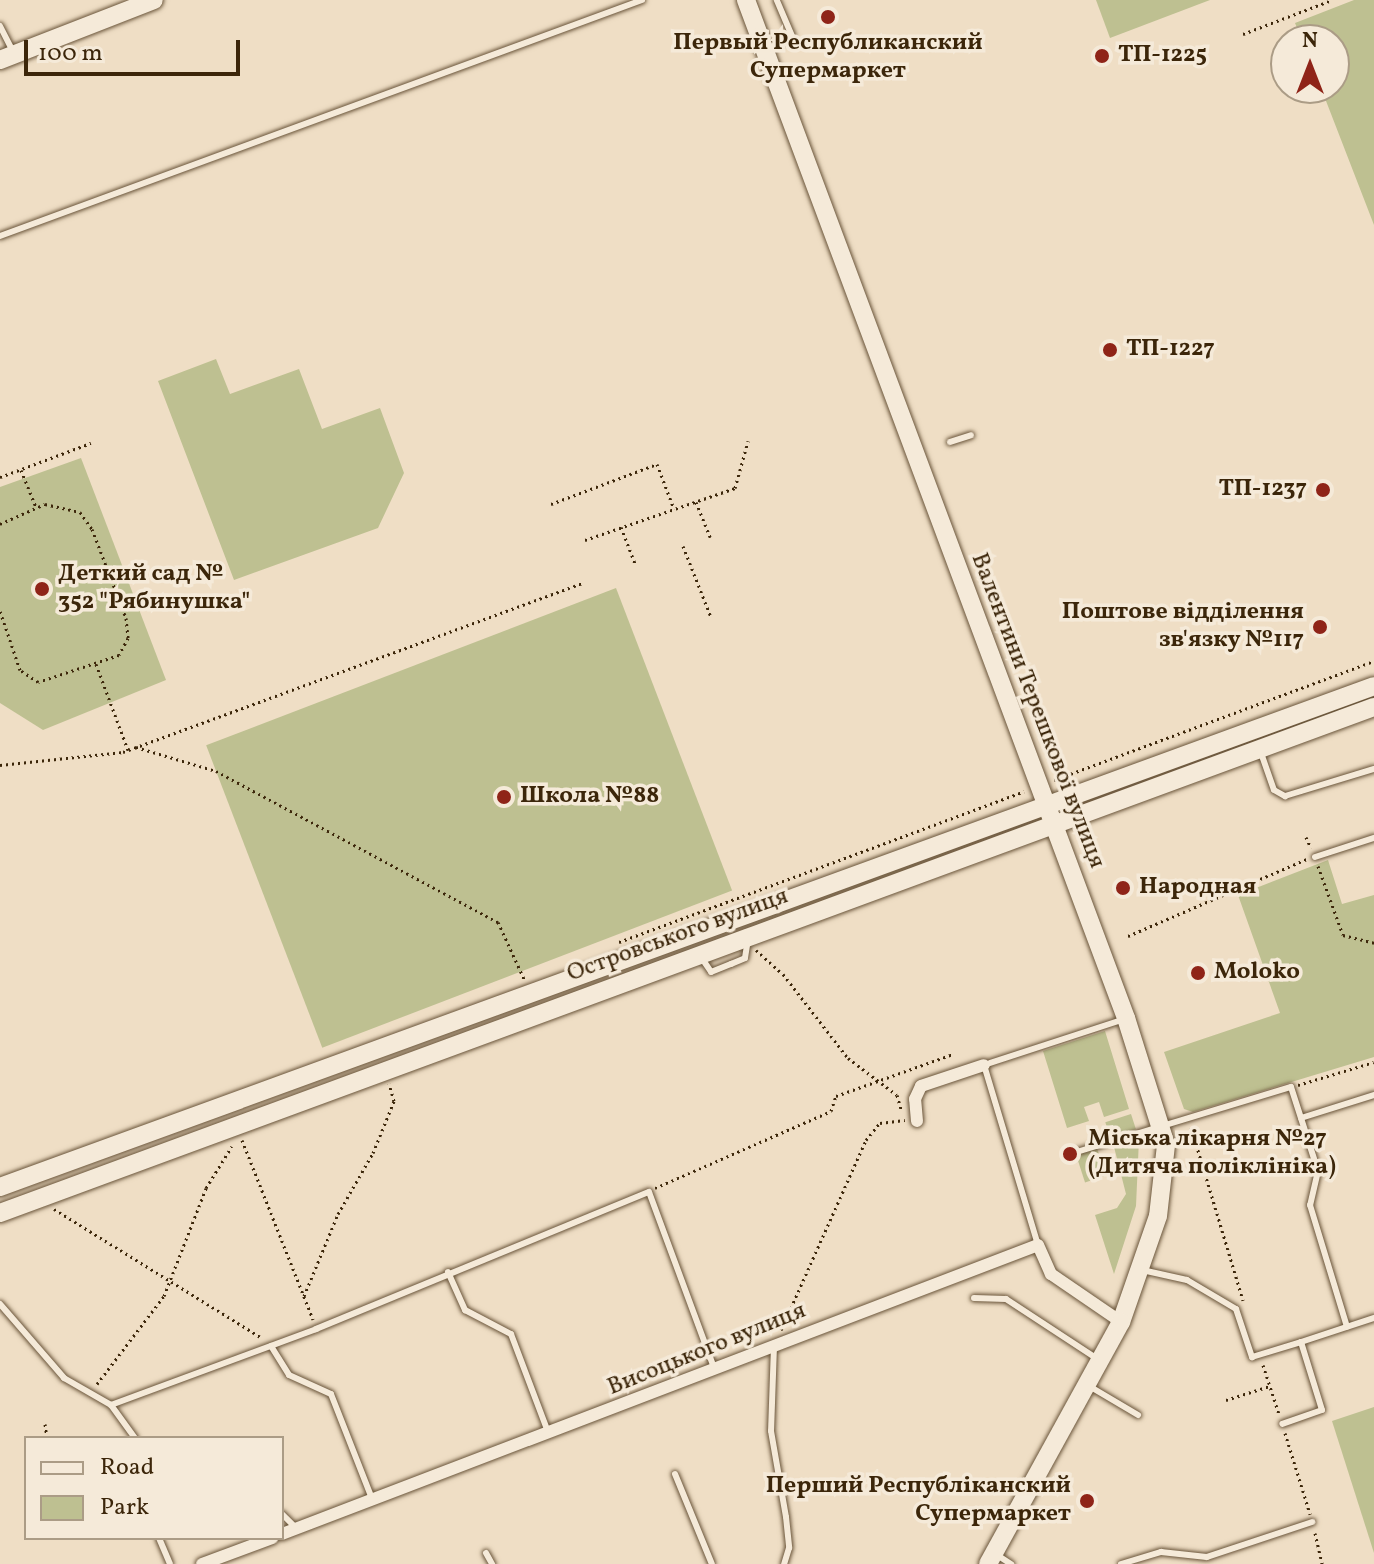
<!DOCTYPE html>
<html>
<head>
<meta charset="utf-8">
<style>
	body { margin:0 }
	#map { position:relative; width:1374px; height:1564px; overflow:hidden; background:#efdec5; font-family:Vollkorn,serif }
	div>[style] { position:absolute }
	.green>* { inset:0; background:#bec091; transform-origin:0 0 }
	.path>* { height:3px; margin-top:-1.5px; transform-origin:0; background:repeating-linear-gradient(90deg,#3c260a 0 2px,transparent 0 6px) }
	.roads { filter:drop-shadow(0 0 2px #695439) drop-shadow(0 0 2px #695439) }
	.lane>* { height:6px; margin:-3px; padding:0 3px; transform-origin:3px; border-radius:3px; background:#f5ead9 }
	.street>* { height:12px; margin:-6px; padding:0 6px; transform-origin:6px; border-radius:6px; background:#f5ead9 }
	.secondary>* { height:18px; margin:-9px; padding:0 9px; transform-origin:9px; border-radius:9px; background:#f5ead9 }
	.dots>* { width:22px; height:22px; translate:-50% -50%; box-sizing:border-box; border:4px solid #f5ead9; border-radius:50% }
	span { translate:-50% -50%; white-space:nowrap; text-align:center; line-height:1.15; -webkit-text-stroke:7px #f5ead9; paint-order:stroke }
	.poi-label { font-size:24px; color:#3c260a; font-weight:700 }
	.left { translate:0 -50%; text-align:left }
	.right { translate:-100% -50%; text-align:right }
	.street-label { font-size:24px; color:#3c260a }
	.legend { position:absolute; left:24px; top:1436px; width:260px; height:104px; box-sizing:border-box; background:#f5ead9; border:2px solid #ab9c86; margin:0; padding:10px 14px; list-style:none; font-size:24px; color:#3c260a }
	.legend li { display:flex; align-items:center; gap:16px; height:40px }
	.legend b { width:40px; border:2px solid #ab9c86 }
	.north { position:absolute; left:1270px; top:24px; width:80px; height:80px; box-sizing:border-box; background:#f5ead9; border:2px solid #ab9c86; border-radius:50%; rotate:0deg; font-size:22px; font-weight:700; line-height:32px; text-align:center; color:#3c260a }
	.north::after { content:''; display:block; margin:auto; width:28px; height:36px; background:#8f2418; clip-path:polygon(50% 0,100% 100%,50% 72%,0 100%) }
	.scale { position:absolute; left:24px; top:40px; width:216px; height:36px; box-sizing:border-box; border:4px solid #3c260a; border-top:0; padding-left:10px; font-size:24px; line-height:28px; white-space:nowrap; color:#3c260a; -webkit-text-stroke:6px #f5ead9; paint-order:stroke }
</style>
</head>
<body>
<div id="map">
	<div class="green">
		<i style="clip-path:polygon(1096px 0,1210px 0,1110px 38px)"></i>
		<i style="clip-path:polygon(1354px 0,1374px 0,1374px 225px,1321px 88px,1334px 88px,1334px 40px,1302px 40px,1295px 23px)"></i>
		<i style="clip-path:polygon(216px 359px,230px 394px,299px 369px,322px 429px,380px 408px,404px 473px,378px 528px,234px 580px,158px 381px)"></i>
		<i style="clip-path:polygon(81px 458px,166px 680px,43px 730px,0 703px,0 487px)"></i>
		<i style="left:616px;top:588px;width:324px;height:439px;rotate:69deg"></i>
		<i style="clip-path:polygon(1328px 860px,1342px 904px,1374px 895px,1374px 1057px,1193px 1112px,1184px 1109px,1164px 1052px,1280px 1013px,1238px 895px)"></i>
		<i style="clip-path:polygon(1105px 1031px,1129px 1109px,1104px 1117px,1099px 1102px,1084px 1107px,1089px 1121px,1067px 1128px,1043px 1051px)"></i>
		<i style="left:1131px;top:1114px;width:16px;height:27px;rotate:72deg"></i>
		<i style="clip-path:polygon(1139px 1139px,1136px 1206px,1114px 1274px,1095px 1215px,1117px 1208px,1126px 1194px,1114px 1147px)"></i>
		<i style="left:1097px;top:1148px;width:29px;height:22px;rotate:72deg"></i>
		<i style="clip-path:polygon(1374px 1407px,1374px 1553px,1332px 1421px)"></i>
	</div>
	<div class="path">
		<i style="left:1243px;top:34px;width:95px;rotate:-20.9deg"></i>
		<i style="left:21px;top:470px;width:40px;rotate:68deg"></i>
		<i style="left:0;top:477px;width:97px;rotate:-20.5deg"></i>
		<i style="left:696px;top:502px;width:38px;rotate:68deg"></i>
		<i style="left:551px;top:504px;width:113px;rotate:-20.7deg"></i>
		<i style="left:657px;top:464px;width:48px;rotate:69.3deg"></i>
		<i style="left:0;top:524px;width:49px;rotate:-24deg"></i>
		<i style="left:45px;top:504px;width:36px;rotate:13deg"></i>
		<i style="left:80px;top:512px;width:21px;rotate:55deg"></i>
		<i style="left:92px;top:529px;width:95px;rotate:69.1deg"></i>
		<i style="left:126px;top:618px;width:20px;rotate:84deg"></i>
		<i style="left:128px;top:638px;width:19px;rotate:118deg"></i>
		<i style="left:119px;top:655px;width:85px;rotate:161.6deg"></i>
		<i style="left:38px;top:682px;width:22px;rotate:-146deg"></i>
		<i style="left:20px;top:670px;width:62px;rotate:-108.7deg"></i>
		<i style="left:621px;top:527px;width:40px;rotate:69deg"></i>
		<i style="left:585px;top:540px;width:159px;rotate:-19.1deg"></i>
		<i style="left:735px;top:488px;width:49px;rotate:-74.5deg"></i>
		<i style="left:683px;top:546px;width:76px;rotate:68.5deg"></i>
		<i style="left:96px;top:664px;width:92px;rotate:69.6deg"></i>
		<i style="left:136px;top:747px;width:84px;rotate:16.7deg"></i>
		<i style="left:216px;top:771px;width:320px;rotate:28.2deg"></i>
		<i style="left:498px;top:922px;width:65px;rotate:65.4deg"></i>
		<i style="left:0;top:765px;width:124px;rotate:-6deg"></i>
		<i style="left:123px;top:752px;width:490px;rotate:-20.2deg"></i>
		<i style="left:1054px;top:780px;width:341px;rotate:-20.4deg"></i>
		<i style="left:1306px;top:837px;width:12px;rotate:66deg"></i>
		<i style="left:1318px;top:866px;width:73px;rotate:70.1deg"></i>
		<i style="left:1343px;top:935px;width:32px;rotate:14deg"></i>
		<i style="left:1128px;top:936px;width:195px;rotate:-23.3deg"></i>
		<i style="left:619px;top:942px;width:432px;rotate:-20.4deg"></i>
		<i style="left:756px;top:950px;width:36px;rotate:42deg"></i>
		<i style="left:783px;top:974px;width:106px;rotate:52.3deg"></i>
		<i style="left:848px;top:1058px;width:61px;rotate:37.1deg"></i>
		<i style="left:897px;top:1095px;width:15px;rotate:74deg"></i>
		<i style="left:1298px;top:1085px;width:79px;rotate:-16.8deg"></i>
		<i style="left:1191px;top:1127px;width:181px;rotate:73.3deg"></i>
		<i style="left:242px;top:1140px;width:193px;rotate:68.4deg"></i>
		<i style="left:655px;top:1188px;width:192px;rotate:-23.6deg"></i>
		<i style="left:831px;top:1111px;width:16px;rotate:-72deg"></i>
		<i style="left:836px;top:1096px;width:124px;rotate:-19.7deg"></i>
		<i style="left:54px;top:1209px;width:245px;rotate:31.8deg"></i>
		<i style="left:304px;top:1296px;width:89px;rotate:-67.5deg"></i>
		<i style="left:338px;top:1214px;width:70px;rotate:-60.2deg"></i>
		<i style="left:373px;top:1153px;width:56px;rotate:-68deg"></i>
		<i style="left:394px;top:1101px;width:18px;rotate:-106deg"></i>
		<i style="left:781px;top:1330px;width:208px;rotate:-65.9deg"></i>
		<i style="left:866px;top:1140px;width:22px;rotate:-51deg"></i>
		<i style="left:880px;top:1123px;width:25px;rotate:-7deg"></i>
		<i style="left:1263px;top:1365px;width:52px;rotate:71.9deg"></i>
		<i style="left:97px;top:1384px;width:111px;rotate:-52.7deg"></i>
		<i style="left:164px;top:1296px;width:116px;rotate:-68.7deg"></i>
		<i style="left:206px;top:1188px;width:49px;rotate:-58.2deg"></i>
		<i style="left:1226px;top:1400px;width:46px;rotate:-17.7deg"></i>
		<i style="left:45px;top:1424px;width:14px;rotate:82deg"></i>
		<i style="left:1285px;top:1433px;width:85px;rotate:72.8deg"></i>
		<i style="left:1315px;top:1533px;width:32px;rotate:77deg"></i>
	</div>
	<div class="roads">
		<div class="lane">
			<i style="left:0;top:26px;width:29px;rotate:63deg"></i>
			<i style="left:768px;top:49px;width:27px;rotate:-28deg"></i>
			<i style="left:792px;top:36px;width:39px;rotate:-113deg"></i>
			<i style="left:0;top:236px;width:684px;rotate:-20.18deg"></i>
			<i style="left:950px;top:442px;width:22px;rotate:-18deg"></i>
			<i style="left:1260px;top:750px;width:42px;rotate:70.7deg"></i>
			<i style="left:1274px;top:790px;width:13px;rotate:29deg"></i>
			<i style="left:1285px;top:796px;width:93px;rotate:-16.9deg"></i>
			<i style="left:1315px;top:857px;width:62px;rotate:-17.9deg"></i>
			<i style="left:701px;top:957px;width:18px;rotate:56deg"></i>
			<i style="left:711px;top:972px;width:22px;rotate:-22deg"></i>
			<i style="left:731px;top:964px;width:15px;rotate:-23deg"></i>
			<i style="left:745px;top:958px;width:18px;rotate:-81deg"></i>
			<i style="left:1301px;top:1118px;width:77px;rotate:-17.5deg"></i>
			<i style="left:1070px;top:1154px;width:231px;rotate:-16.9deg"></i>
			<i style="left:1291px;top:1087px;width:88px;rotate:72.2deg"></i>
			<i style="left:1318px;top:1171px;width:35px;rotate:103deg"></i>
			<i style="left:1310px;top:1205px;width:127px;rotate:73.1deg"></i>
			<i style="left:1038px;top:1245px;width:188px;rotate:-106.7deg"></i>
			<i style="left:984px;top:1065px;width:148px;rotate:-18.1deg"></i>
			<i style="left:1142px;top:1270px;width:46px;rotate:12.5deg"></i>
			<i style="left:1187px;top:1280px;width:57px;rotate:30.6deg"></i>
			<i style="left:1236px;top:1309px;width:51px;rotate:71.6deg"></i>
			<i style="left:1252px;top:1357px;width:51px;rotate:-17deg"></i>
			<i style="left:1301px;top:1342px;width:71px;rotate:72.8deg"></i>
			<i style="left:1322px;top:1410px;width:42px;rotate:160.7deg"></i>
			<i style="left:448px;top:1272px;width:42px;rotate:65.9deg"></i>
			<i style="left:465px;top:1310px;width:52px;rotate:27.6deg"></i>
			<i style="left:511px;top:1334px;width:105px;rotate:69.3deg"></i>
			<i style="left:974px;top:1298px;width:32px;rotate:2deg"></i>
			<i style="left:1006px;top:1299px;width:108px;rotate:33.2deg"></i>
			<i style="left:0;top:1304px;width:98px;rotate:49.1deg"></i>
			<i style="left:64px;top:1378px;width:54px;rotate:29.9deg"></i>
			<i style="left:111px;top:1405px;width:41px;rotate:54deg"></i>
			<i style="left:1301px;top:1342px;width:77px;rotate:-18.2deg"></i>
			<i style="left:271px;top:1346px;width:34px;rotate:58deg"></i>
			<i style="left:289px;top:1375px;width:46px;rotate:24.3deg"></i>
			<i style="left:331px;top:1394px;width:115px;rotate:68.6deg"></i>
			<i style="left:774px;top:1346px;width:85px;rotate:92deg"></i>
			<i style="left:771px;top:1431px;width:87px;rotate:80.1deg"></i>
			<i style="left:786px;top:1517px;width:31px;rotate:84deg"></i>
			<i style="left:789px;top:1548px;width:17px;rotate:107deg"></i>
			<i style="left:1089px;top:1386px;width:57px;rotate:30.6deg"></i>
			<i style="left:111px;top:1405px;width:219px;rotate:-20.3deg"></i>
			<i style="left:316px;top:1329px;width:360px;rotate:-22.4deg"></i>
			<i style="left:649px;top:1192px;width:190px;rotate:69.7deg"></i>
			<i style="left:675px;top:1474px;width:97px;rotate:67.7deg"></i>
			<i style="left:282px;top:1514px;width:20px;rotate:45deg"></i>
			<i style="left:159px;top:1538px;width:28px;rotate:67deg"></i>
			<i style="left:486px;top:1553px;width:13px;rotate:61deg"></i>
			<i style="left:997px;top:1555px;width:17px;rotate:33deg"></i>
			<i style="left:1121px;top:1564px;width:42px;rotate:-16.7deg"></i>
			<i style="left:1161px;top:1552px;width:46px;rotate:6.2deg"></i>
			<i style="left:1207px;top:1557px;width:111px;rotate:-18.4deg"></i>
		</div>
		<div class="street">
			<i style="left:917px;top:1121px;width:22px;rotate:-95deg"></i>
			<i style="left:915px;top:1099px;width:14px;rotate:-65deg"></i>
			<i style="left:921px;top:1086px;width:66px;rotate:-18.4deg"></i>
			<i style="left:282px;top:1534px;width:809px;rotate:-20.92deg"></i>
			<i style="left:1038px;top:1245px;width:32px;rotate:66deg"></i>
			<i style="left:1051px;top:1274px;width:85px;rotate:34.4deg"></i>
			<i style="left:202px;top:1564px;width:75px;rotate:-20.4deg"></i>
		</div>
		<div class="secondary">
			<i style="left:746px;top:0;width:1087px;rotate:69.53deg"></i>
			<i style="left:1126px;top:1018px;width:133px;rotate:72.5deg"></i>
			<i style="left:1166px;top:1145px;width:71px;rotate:96.4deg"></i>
			<i style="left:1158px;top:1216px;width:112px;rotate:109.2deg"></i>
			<i style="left:1121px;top:1322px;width:276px;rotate:118.8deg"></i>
			<i style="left:0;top:60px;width:165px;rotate:-21.3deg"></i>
			<i style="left:0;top:1187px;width:1462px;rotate:-20.03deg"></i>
			<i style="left:0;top:1213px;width:1464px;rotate:-20.22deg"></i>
		</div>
	</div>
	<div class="dots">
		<i style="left:828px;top:17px;background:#8f2418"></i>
		<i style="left:1102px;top:56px;background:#8f2418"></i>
		<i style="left:1110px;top:350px;background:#8f2418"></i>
		<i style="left:1323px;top:490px;background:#8f2418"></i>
		<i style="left:42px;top:589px;background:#8f2418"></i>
		<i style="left:1320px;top:627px;background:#8f2418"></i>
		<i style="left:504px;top:797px;background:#8f2418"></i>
		<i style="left:1123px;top:888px;background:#8f2418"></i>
		<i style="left:1198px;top:973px;background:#8f2418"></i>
		<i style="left:1070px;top:1154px;background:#8f2418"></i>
		<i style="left:1087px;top:1501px;background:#8f2418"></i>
	</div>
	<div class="poi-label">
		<span style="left:828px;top:58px">Первый Республиканский<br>Супермаркет</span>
		<span class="left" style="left:1118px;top:56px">ТП-1225</span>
		<span class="left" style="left:1126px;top:350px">ТП-1227</span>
		<span class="right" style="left:1307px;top:490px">ТП-1237</span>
		<span class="left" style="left:58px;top:589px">Деткий сад №<br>352 "Рябинушка"</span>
		<span class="right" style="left:1304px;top:627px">Поштове відділення<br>зв'язку №117</span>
		<span class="left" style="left:520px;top:797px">Школа №88</span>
		<span class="left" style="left:1139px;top:888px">Народная</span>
		<span class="left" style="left:1214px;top:973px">Moloko</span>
		<span class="left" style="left:1088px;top:1154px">Міська лікарня №27<br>(Дитяча поліклініка)</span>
		<span class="right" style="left:1071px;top:1501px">Перший Республiканский<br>Супермаркет</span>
	</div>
	<div class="street-label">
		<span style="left:1037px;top:711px;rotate:69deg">Валентини Терешкової вулиця</span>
		<span style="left:678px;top:936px;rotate:-20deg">Островського вулиця</span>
		<span style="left:707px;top:1350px;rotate:-22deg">Висоцького вулиця</span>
	</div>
	<ul class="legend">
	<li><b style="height:10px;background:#f5ead9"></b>Road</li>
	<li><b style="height:22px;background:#bec091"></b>Park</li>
	</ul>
	<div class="north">N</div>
	<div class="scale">100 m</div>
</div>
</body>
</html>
